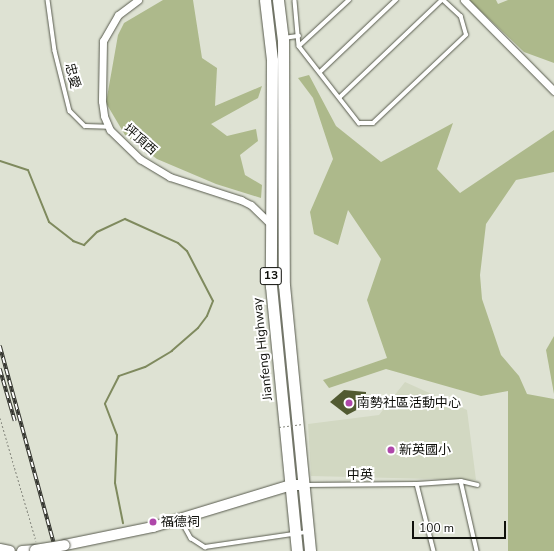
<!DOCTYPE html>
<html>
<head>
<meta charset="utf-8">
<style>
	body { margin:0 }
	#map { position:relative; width:554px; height:551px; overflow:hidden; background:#dee2d3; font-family:"Nunito Sans","Noto Sans TC",sans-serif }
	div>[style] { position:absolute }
	.built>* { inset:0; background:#d2d8c2 }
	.forest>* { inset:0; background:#adb98b }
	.stream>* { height:2px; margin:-1px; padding:0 1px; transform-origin:1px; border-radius:1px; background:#7f8a5e }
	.building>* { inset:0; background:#515a31 }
	.path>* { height:1px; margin-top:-0.5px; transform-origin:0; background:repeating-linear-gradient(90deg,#87897f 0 2px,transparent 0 4px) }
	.roads { filter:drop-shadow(0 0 1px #585b4e) drop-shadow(0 0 1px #585b4e) }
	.lane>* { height:3.5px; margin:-1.75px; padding:0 1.75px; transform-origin:1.75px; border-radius:1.75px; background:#fff }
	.street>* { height:7px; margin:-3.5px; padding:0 3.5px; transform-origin:3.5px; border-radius:3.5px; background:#fff }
	.secondary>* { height:10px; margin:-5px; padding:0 5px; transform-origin:5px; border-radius:5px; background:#fff }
	.primary>* { height:11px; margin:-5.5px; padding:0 5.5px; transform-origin:5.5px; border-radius:5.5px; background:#fff }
	.rail>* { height:3.5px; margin-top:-1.75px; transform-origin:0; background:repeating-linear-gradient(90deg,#fff 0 6px,#33342e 0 12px); box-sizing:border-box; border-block:1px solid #33342e }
	.path-bridge>* { height:1px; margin-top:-0.5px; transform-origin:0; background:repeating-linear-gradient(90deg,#87897f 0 2px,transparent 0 4px) }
	.bridges { filter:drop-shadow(0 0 1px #585b4e) drop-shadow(0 0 1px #585b4e) }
	.secondary-bridge>* { height:10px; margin:-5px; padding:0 5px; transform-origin:5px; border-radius:5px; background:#fff }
	.dots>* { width:11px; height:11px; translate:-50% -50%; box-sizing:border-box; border:2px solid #fff; border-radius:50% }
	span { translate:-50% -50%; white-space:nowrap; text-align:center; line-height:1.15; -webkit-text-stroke:4px #fff; paint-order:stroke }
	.shield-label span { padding:1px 3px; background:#fff; border:1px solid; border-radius:3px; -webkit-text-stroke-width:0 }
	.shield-label { font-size:12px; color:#0f100b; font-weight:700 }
	.street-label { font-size:13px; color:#0f100b }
	.poi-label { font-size:13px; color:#0f100b }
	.left { translate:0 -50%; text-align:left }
	.scale { position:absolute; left:412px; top:521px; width:94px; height:18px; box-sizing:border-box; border:2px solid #0f100b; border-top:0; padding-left:5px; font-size:12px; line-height:14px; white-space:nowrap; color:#0f100b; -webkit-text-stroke:3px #fff; paint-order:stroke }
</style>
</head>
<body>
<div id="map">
	<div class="built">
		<i style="clip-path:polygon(405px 382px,467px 410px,476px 480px,311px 476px,308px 424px,379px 415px)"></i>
	</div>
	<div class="forest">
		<i style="clip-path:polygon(163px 0,193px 0,202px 58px,217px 68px,215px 106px,262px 86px,258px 98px,211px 124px,227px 136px,256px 129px,258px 141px,240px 155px,245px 175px,262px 185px,261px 198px,216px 184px,157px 159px,125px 135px,106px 103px,118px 35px,124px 23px)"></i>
		<i style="clip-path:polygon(469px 0,496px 0,498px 4px,508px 0,554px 0,554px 63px,524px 52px)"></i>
		<i style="clip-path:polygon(309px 75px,336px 126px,381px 162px,453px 123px,437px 169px,460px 193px,554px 130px,554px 172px,516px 180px,486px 224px,480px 275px,482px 299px,501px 355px,519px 376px,527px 394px,554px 399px,554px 551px,508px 551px,508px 391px,481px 396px,386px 369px,329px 388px,323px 380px,387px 358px,367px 300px,381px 259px,348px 210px,338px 245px,314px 234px,310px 212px,333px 159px,313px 98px,298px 78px)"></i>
		<i style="clip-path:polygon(554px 336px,554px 394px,546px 350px)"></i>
	</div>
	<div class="stream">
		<i style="left:0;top:161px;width:29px;rotate:18deg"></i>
		<i style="left:28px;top:170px;width:56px;rotate:68deg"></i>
		<i style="left:49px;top:222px;width:31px;rotate:38deg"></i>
		<i style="left:73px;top:241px;width:12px;rotate:20deg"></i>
		<i style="left:84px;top:245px;width:18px;rotate:-45deg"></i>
		<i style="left:97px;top:232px;width:31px;rotate:-25deg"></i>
		<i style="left:125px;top:219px;width:58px;rotate:24.4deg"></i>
		<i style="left:178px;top:243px;width:12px;rotate:42deg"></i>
		<i style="left:187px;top:251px;width:56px;rotate:62.5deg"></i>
		<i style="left:213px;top:301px;width:16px;rotate:112deg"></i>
		<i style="left:207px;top:316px;width:15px;rotate:127deg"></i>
		<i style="left:198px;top:328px;width:35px;rotate:139deg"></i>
		<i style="left:172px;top:351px;width:31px;rotate:149deg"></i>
		<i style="left:145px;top:367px;width:28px;rotate:161deg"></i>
		<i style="left:119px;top:376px;width:31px;rotate:117deg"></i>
		<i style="left:105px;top:404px;width:33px;rotate:69deg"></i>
		<i style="left:117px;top:435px;width:48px;rotate:92.4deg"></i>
		<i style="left:115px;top:483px;width:41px;rotate:78.7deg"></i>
	</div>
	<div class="building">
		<i style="clip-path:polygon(344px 390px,366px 392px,366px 405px,347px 415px,330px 402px)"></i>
	</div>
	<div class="path">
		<i style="left:0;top:418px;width:128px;rotate:73.7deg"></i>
	</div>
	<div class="roads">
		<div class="lane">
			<i style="left:48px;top:0;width:51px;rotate:82.2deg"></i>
			<i style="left:55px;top:51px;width:62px;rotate:76deg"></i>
			<i style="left:70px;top:111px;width:21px;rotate:45deg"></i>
			<i style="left:85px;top:126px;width:23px;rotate:2deg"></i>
			<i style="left:295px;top:1px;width:45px;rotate:84.9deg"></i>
			<i style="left:299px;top:46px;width:98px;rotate:52.1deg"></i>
			<i style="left:359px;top:123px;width:14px"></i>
			<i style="left:373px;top:123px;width:128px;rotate:-43.4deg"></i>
			<i style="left:466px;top:35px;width:19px;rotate:-106deg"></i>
			<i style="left:461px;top:17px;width:25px;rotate:-137deg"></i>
			<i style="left:284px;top:38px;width:15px;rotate:-8deg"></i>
			<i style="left:299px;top:46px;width:68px;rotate:-42.6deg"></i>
			<i style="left:320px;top:72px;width:105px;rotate:-43.5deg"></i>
			<i style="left:340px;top:97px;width:141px;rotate:-43.6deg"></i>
			<i style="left:461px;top:481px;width:72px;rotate:77.1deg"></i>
			<i style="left:417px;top:484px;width:69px;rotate:75.8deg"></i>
			<i style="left:305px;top:485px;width:112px;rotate:-0.5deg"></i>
			<i style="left:417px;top:484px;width:44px;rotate:-3.9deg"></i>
			<i style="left:461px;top:481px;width:17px;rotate:13deg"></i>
			<i style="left:181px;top:520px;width:21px;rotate:61deg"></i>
			<i style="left:191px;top:538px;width:17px;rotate:33deg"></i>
			<i style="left:205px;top:547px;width:103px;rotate:-8.4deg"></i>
		</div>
		<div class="street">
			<i style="left:138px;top:0;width:25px;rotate:143deg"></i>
			<i style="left:118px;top:15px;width:30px;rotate:120deg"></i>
			<i style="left:103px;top:41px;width:60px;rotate:91deg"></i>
			<i style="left:102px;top:101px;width:15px;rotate:82deg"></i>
			<i style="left:104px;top:116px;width:15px;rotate:67deg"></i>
			<i style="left:110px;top:130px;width:42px;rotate:44deg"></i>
			<i style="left:140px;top:159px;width:35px;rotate:31deg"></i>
			<i style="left:170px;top:177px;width:75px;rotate:17.9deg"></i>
			<i style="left:241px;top:200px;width:11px;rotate:27deg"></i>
			<i style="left:251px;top:205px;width:29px;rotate:44deg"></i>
			<i style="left:464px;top:0;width:128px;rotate:45.3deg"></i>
		</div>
		<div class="secondary">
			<i style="left:65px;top:545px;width:90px;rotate:-11.6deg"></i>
			<i style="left:153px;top:527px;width:144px;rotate:-16.9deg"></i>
			<i style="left:291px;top:485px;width:13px"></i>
			<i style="left:0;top:549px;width:10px;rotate:11deg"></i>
			<i style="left:22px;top:551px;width:13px;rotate:-4deg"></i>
		</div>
		<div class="primary">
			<i style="left:265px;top:0;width:60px;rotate:83.3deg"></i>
			<i style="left:272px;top:60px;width:226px;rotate:90.3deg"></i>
			<i style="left:271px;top:286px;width:266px;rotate:84.4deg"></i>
			<i style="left:278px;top:0;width:39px;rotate:83deg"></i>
			<i style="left:283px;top:39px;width:246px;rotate:89.8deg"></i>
			<i style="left:284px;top:285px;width:267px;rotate:84.4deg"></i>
		</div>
	</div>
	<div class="rail">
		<i style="left:0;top:346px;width:213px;rotate:74.7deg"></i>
		<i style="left:0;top:369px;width:54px;rotate:73.9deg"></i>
	</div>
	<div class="path-bridge">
		<i style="left:279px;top:427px;width:24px;rotate:-7deg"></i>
	</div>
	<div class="bridges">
		<div class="secondary-bridge">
			<i style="left:35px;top:550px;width:30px;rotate:-9deg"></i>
		</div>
	</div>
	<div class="dots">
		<i style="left:349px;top:403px;background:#af47aa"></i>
		<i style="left:391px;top:450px;background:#af47aa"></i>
		<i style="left:153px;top:522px;background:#af47aa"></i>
	</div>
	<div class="shield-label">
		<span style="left:271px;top:276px">13</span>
	</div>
	<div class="street-label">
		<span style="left:72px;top:76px;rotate:76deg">忠愛</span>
		<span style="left:140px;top:140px;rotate:41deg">坪頂西</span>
		<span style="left:263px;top:349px;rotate:-96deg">Jianfeng Highway</span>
		<span style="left:360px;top:475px">中英</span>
	</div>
	<div class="poi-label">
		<span class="left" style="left:357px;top:403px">南勢社區活動中心</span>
		<span class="left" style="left:399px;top:450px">新英國小</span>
		<span class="left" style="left:161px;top:522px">福德祠</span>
	</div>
	<div class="scale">100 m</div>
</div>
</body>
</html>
